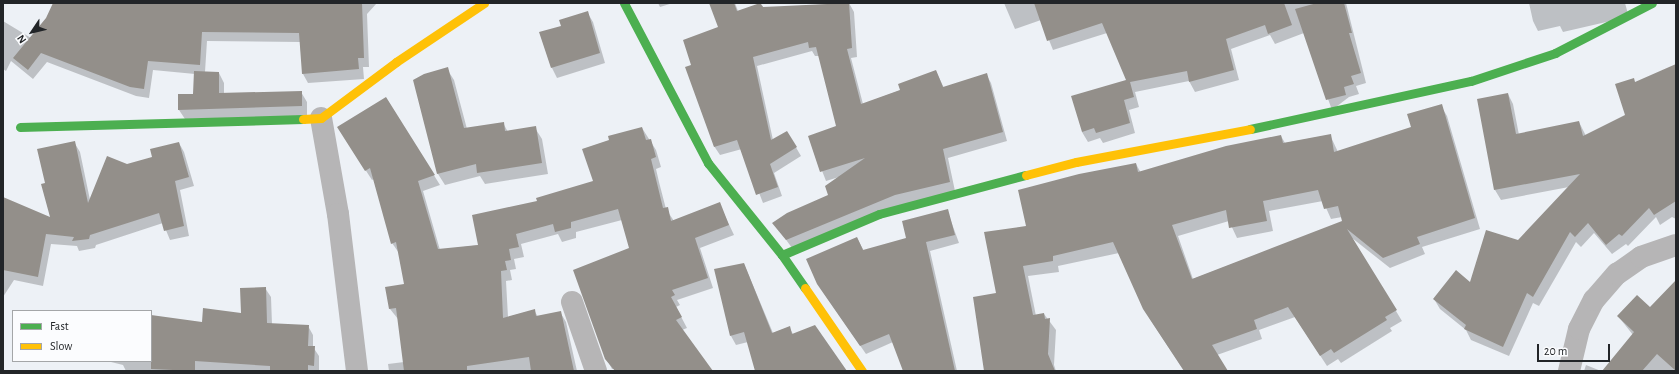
<!DOCTYPE html>
<html>
<head>
<meta charset="utf-8">
<style>
	body { margin:0 }
	#map { position:relative; width:1679px; height:374px; overflow:hidden; background:#edf1f6; font-family:"Alegreya Sans",sans-serif }
	div>[style] { position:absolute }
	.shadow>* { inset:0; background:#0003 }
	.building>* { inset:0; background:#938f8a }
	.street>* { height:22px; margin:-11px; padding:0 11px; transform-origin:11px; border-radius:11px; background:#b6b5b6 }
	.fast>* { height:9px; margin:-4.5px; padding:0 4.5px; transform-origin:4.5px; border-radius:4.5px; background:#4caf50 }
	.slow>* { height:9px; margin:-4.5px; padding:0 4.5px; transform-origin:4.5px; border-radius:4.5px; background:#ffc107 }
	span { translate:-50% -50%; white-space:nowrap; text-align:center; line-height:1.15; -webkit-text-stroke:4px #fbfcfe; paint-order:stroke }
	.frame { position:absolute; inset:0; border:4px solid #222528; pointer-events:none }
	.legend { position:absolute; left:12px; top:310px; width:140px; height:52px; box-sizing:border-box; background:#fbfcfe; border:1px solid #a4a6a8; margin:0; padding:5px 7px; list-style:none; font-size:12px; color:#222528 }
	.legend li { display:flex; align-items:center; gap:8px; height:20px }
	.legend b { width:20px; border:1px solid #a4a6a8 }
	.north { position:absolute; left:12px; top:12px; width:40px; height:40px; -webkit-text-stroke:3px #fbfcfe; paint-order:stroke; rotate:235deg; font-size:11px; font-weight:700; line-height:16px; text-align:center; color:#222528 }
	.north::after { content:''; display:block; margin:auto; width:14px; height:18px; background:#222528; clip-path:polygon(50% 0,100% 100%,50% 72%,0 100%) }
	.scale { position:absolute; left:1537px; top:344px; width:73px; height:18px; box-sizing:border-box; border:2px solid #222528; border-top:0; padding-left:5px; font-size:12px; line-height:14px; white-space:nowrap; color:#222528; -webkit-text-stroke:3px #fbfcfe; paint-order:stroke }
</style>
</head>
<body>
<div id="map">
	<div class="shadow">
		<i style="clip-path:polygon(60px 3px,377px 3px,367px 14px,369px 67px,363px 67px,364px 79px,308px 83px,303px 74px,300px 42px,207px 41px,205px 72px,219px 73px,224px 83px,224px 94px,301px 92px,307px 102px,307px 116px,185px 119px,179px 110px,194px 95px,195px 74px,153px 70px,149px 98px,136px 96px,47px 62px,33px 79px,11px 61px,6px 71px,3px 69px,3px 21px,31px 38px)"></i>
		<i style="clip-path:polygon(658px 3px,673px 3px,660px 7px)"></i>
		<i style="clip-path:polygon(710px 3px,735px 3px,738px 11px,761px 4px,764px 8px,849px 3px,854px 12px,857px 57px,851px 58px,863px 104px,901px 90px,936px 71px,944px 88px,986px 74px,991px 83px,1007px 141px,948px 158px,955px 191px,792px 248px,774px 223px,830px 196px,839px 177px,826px 181px,809px 137px,837px 127px,819px 56px,815px 56px,812px 51px,757px 66px,773px 140px,787px 132px,801px 156px,774px 173px,782px 196px,763px 203px,742px 149px,720px 155px,714px 146px,692px 65px,720px 28px)"></i>
		<i style="clip-path:polygon(1004px 3px,1346px 3px,1366px 83px,1356px 86px,1359px 94px,1349px 97px,1332px 110px,1304px 33px,1275px 44px,1270px 35px,1231px 49px,1239px 80px,1195px 92px,1189px 81px,1135px 92px,1139px 107px,1129px 110px,1135px 133px,1103px 143px,1100px 138px,1088px 142px,1082px 132px,1127px 80px,1107px 33px,1053px 50px,1041px 20px,1015px 29px)"></i>
		<i style="clip-path:polygon(1529px 3px,1625px 3px,1628px 14px,1615px 20px,1563px 32px,1560px 26px,1538px 31px,1533px 21px)"></i>
		<i style="clip-path:polygon(587px 12px,593px 22px,605px 63px,557px 78px,552px 68px,562px 26px)"></i>
		<i style="clip-path:polygon(1676px 65px,1676px 219px,1672px 217px,1660px 225px,1656px 217px,1628px 246px,1626px 244px,1612px 254px,1594px 233px,1581px 247px,1576px 242px,1539px 306px,1533px 303px,1509px 356px,1471px 340px,1466px 330px,1440px 309px,1434px 299px,1470px 283px,1518px 241px,1569px 187px,1501px 200px,1495px 190px,1508px 94px,1513px 104px,1519px 135px,1579px 122px,1586px 136px,1627px 116px,1633px 79px,1635px 83px)"></i>
		<i style="clip-path:polygon(447px 69px,454px 80px,467px 129px,503px 123px,508px 132px,535px 128px,542px 139px,548px 174px,485px 184px,480px 176px,445px 185px,438px 174px,414px 81px)"></i>
		<i style="clip-path:polygon(386px 98px,440px 185px,423px 191px,440px 250px,479px 245px,538px 202px,595px 182px,642px 128px,656px 150px,661px 167px,656px 169px,659px 182px,666px 209px,674px 221px,719px 203px,734px 235px,700px 248px,713px 288px,677px 300px,680px 305px,676px 307px,687px 328px,682px 330px,712px 371px,612px 369px,606px 358px,630px 249px,622px 220px,576px 232px,576px 238px,562px 242px,558px 234px,521px 244px,524px 257px,514px 259px,516px 269px,510px 270px,512px 280px,506px 281px,508px 317px,534px 310px,538px 317px,560px 312px,566px 322px,577px 371px,389px 371px,388px 364px,404px 362px,398px 319px,390px 309px,387px 288px,405px 285px,399px 253px,392px 243px,374px 179px,372px 180px,344px 137px)"></i>
		<i style="clip-path:polygon(evenodd,1441px 106px,1447px 116px,1480px 229px,1422px 247px,1425px 254px,1390px 268px,1352px 238px,1402px 321px,1390px 328px,1392px 331px,1341px 363px,1338px 359px,1327px 366px,1295px 317px,1259px 330px,1262px 339px,1217px 355px,1227px 371px,1184px 371px,1150px 319px,1119px 253px,1058px 266px,1059px 272px,1028px 276px,1036px 316px,1044px 314px,1056px 330px,1054px 365px,1056px 371px,985px 371px,998px 294px,1027px 227px,1136px 164px,1141px 173px,1281px 136px,1285px 143px,1330px 135px,1338px 152px,1412px 128px,1441px 106px,1323px 201px,1331px 219px,1342px 217px,1343px 222px,1193px 279px,1178px 236px,1229px 221px,1237px 238px,1273px 231px,1269px 211px,1323px 201px)"></i>
		<i style="clip-path:polygon(74px 142px,80px 152px,90px 200px,127px 165px,153px 158px,179px 143px,184px 152px,194px 186px,180px 190px,189px 236px,170px 240px,163px 223px,96px 245px,95px 248px,79px 251px,77px 246px,51px 244px,43px 286px,14px 280px,3px 297px,3px 203px,51px 219px,46px 184px)"></i>
		<i style="clip-path:polygon(947px 210px,959px 243px,930px 251px,957px 371px,904px 371px,893px 342px,866px 354px,823px 292px,857px 238px,864px 251px,907px 239px)"></i>
		<i style="clip-path:polygon(744px 264px,773px 333px,789px 327px,793px 334px,838px 371px,756px 371px,748px 342px,736px 345px,731px 336px)"></i>
		<i style="clip-path:polygon(1676px 281px,1676px 371px,1603px 371px,1633px 335px,1618px 316px,1650px 309px)"></i>
		<i style="clip-path:polygon(265px 288px,271px 297px,272px 324px,308px 326px,313px 335px,313px 347px,319px 356px,319px 371px,126px 371px,123px 365px,107px 361px,151px 361px,151px 316px,202px 323px,242px 315px)"></i>
		<i style="clip-path:polygon(1586px 365px,1601px 371px,1584px 371px)"></i>
	</div>
	<div class="building">
		<i style="clip-path:polygon(53px 3px,362px 3px,364px 58px,358px 58px,359px 69px,302px 74px,299px 33px,202px 32px,200px 65px,148px 61px,144px 89px,130px 87px,41px 53px,28px 70px,13px 58px,46px 18px)"></i>
		<i style="clip-path:polygon(709px 3px,734px 3px,737px 11px,760px 3px,763px 7px,849px 3px,852px 48px,847px 49px,861px 104px,900px 90px,898px 84px,936px 70px,943px 87px,987px 73px,1003px 132px,943px 149px,950px 182px,895px 195px,786px 240px,772px 223px,787px 213px,828px 195px,825px 186px,865px 158px,820px 172px,808px 136px,836px 126px,816px 47px,809px 48px,808px 42px,753px 57px,771px 140px,787px 131px,797px 147px,770px 164px,778px 187px,756px 195px,737px 140px,714px 147px,685px 67px,691px 65px,683px 40px,718px 27px)"></i>
		<i style="clip-path:polygon(1034px 3px,1284px 3px,1292px 25px,1268px 34px,1265px 25px,1226px 39px,1234px 70px,1189px 82px,1187px 71px,1130px 82px,1134px 97px,1124px 100px,1130px 123px,1096px 133px,1094px 128px,1082px 132px,1071px 96px,1126px 80px,1102px 23px,1047px 41px)"></i>
		<i style="clip-path:polygon(1317px 3px,1344px 3px,1352px 33px,1349px 33px,1361px 73px,1351px 76px,1354px 84px,1344px 87px,1346px 95px,1326px 100px,1295px 9px)"></i>
		<i style="clip-path:polygon(588px 11px,600px 53px,551px 68px,539px 32px,561px 26px,559px 20px)"></i>
		<i style="clip-path:polygon(1676px 64px,1676px 201px,1654px 215px,1649px 208px,1622px 236px,1619px 234px,1606px 245px,1588px 223px,1575px 237px,1570px 232px,1533px 297px,1527px 293px,1503px 347px,1464px 329px,1466px 325px,1433px 299px,1456px 270px,1470px 282px,1486px 230px,1518px 240px,1580px 174px,1494px 190px,1477px 99px,1508px 93px,1516px 134px,1579px 121px,1583px 136px,1625px 115px,1615px 84px,1634px 78px,1635px 82px)"></i>
		<i style="clip-path:polygon(448px 67px,464px 128px,504px 122px,505px 131px,536px 126px,542px 163px,477px 173px,476px 164px,437px 174px,413px 80px,424px 74px)"></i>
		<i style="clip-path:polygon(194px 71px,219px 72px,219px 93px,302px 91px,302px 106px,178px 110px,178px 94px,193px 94px)"></i>
		<i style="clip-path:polygon(386px 97px,435px 175px,418px 181px,438px 249px,478px 245px,472px 215px,537px 201px,536px 198px,593px 181px,582px 149px,609px 140px,608px 136px,642px 127px,646px 140px,651px 139px,656px 157px,651px 159px,654px 171px,663px 208px,668px 207px,671px 221px,720px 202px,729px 225px,695px 238px,708px 278px,672px 290px,675px 295px,671px 297px,682px 317px,676px 320px,713px 371px,615px 371px,605px 359px,573px 270px,629px 248px,618px 209px,571px 222px,571px 228px,555px 232px,553px 224px,516px 234px,519px 247px,509px 249px,511px 260px,505px 261px,507px 270px,501px 271px,503px 318px,535px 309px,536px 316px,561px 311px,574px 371px,531px 371px,529px 357px,467px 366px,467px 371px,404px 371px,396px 308px,389px 309px,385px 287px,404px 284px,396px 242px,391px 244px,370px 168px,365px 171px,337px 127px)"></i>
		<i style="clip-path:polygon(evenodd,1442px 104px,1475px 218px,1417px 237px,1420px 244px,1383px 258px,1347px 229px,1397px 310px,1385px 317px,1387px 320px,1334px 353px,1331px 349px,1320px 356px,1288px 307px,1254px 320px,1257px 329px,1212px 345px,1228px 371px,1184px 371px,1143px 309px,1113px 242px,1053px 256px,1053px 261px,1023px 266px,1033px 315px,1044px 313px,1045px 319px,1050px 318px,1048px 354px,1055px 371px,984px 371px,973px 297px,996px 293px,984px 232px,1026px 226px,1018px 190px,1079px 174px,1136px 163px,1138px 172px,1226px 146px,1281px 135px,1283px 143px,1331px 134px,1334px 152px,1411px 127px,1407px 114px,1442px 104px,1318px 190px,1324px 209px,1338px 206px,1342px 221px,1192px 279px,1172px 225px,1226px 210px,1229px 228px,1267px 221px,1263px 201px,1318px 190px)"></i>
		<i style="clip-path:polygon(75px 141px,88px 203px,107px 156px,127px 164px,152px 157px,150px 149px,179px 142px,189px 177px,175px 181px,184px 226px,164px 231px,159px 213px,90px 235px,89px 239px,72px 241px,74px 237px,46px 234px,38px 277px,3px 270px,3px 197px,50px 217px,41px 184px,45px 183px,37px 149px)"></i>
		<i style="clip-path:polygon(948px 209px,955px 235px,926px 242px,955px 371px,903px 371px,889px 334px,860px 346px,817px 284px,806px 259px,857px 237px,863px 250px,906px 238px,902px 221px)"></i>
		<i style="clip-path:polygon(744px 263px,772px 333px,790px 326px,792px 334px,815px 325px,847px 371px,755px 371px,744px 332px,730px 336px,714px 269px)"></i>
		<i style="clip-path:polygon(1676px 280px,1676px 371px,1657px 354px,1642px 371px,1602px 371px,1634px 332px,1617px 316px,1637px 295px,1650px 307px)"></i>
		<i style="clip-path:polygon(266px 287px,267px 323px,309px 325px,308px 346px,315px 346px,314px 366px,308px 365px,308px 371px,270px 371px,270px 366px,195px 361px,195px 371px,151px 369px,151px 315px,202px 322px,203px 308px,241px 313px,240px 288px)"></i>
	</div>
	<div class="street">
		<i style="left:321px;top:118px;width:97px;rotate:80deg"></i>
		<i style="left:338px;top:214px;width:158px;rotate:83.1deg"></i>
		<i style="left:572px;top:302px;width:73px;rotate:70.8deg"></i>
		<i style="left:1569px;top:371px;width:43px;rotate:-76.6deg"></i>
		<i style="left:1579px;top:329px;width:33px;rotate:-63deg"></i>
		<i style="left:1594px;top:300px;width:35px;rotate:-49deg"></i>
		<i style="left:1617px;top:274px;width:29px;rotate:-35deg"></i>
		<i style="left:1641px;top:257px;width:37px;rotate:-19deg"></i>
	</div>
	<div class="fast">
		<i style="left:624px;top:3px;width:181px;rotate:62.3deg"></i>
		<i style="left:708px;top:163px;width:118px;rotate:51.2deg"></i>
		<i style="left:782px;top:255px;width:40px;rotate:55.1deg"></i>
		<i style="left:20px;top:127px;width:283px;rotate:-1.6deg"></i>
		<i style="left:1250px;top:129px;width:226px;rotate:-12.3deg"></i>
		<i style="left:1471px;top:81px;width:89px;rotate:-18.4deg"></i>
		<i style="left:1555px;top:53px;width:109px;rotate:-27.3deg"></i>
		<i style="left:782px;top:255px;width:105px;rotate:-22.9deg"></i>
		<i style="left:879px;top:214px;width:152px;rotate:-14.9deg"></i>
	</div>
	<div class="slow">
		<i style="left:303px;top:119px;width:18px;rotate:-3deg"></i>
		<i style="left:321px;top:118px;width:94px;rotate:-36.7deg"></i>
		<i style="left:396px;top:62px;width:106px;rotate:-33.8deg"></i>
		<i style="left:1026px;top:175px;width:52px;rotate:-14.6deg"></i>
		<i style="left:1076px;top:162px;width:177px;rotate:-10.7deg"></i>
		<i style="left:805px;top:288px;width:101px;rotate:55.5deg"></i>
	</div>
	<div class="frame"></div>
	<ul class="legend">
	<li><b style="height:5px;background:#4caf50"></b>Fast</li>
	<li><b style="height:5px;background:#ffc107"></b>Slow</li>
	</ul>
	<div class="north">N</div>
	<div class="scale">20 m</div>
</div>
</body>
</html>
